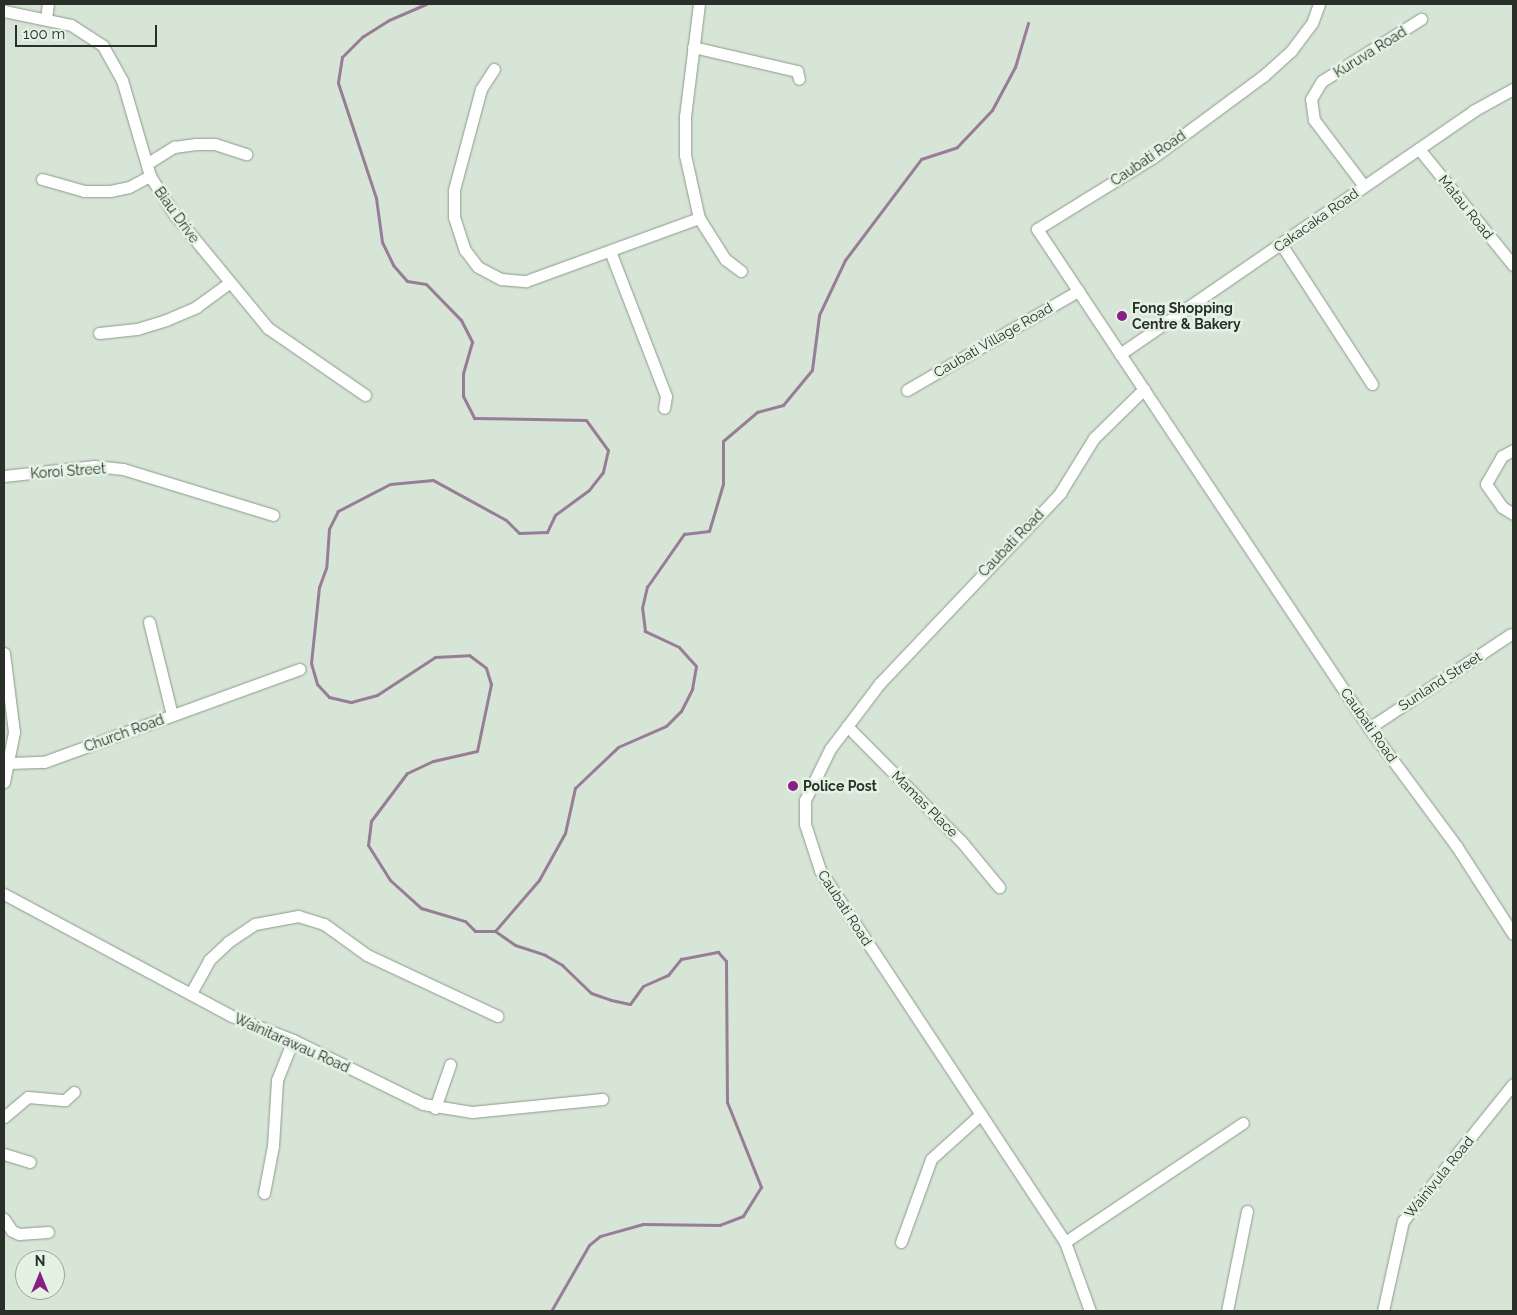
<!DOCTYPE html>
<html>
<head>
<meta charset="utf-8">
<style>
	body { margin:0 }
	#map { position:relative; width:1517px; height:1315px; overflow:hidden; background:#d7e5d6; font-family:Raleway,sans-serif }
	div>[style] { position:absolute }
	.stream>* { height:3px; margin:-1.5px; padding:0 1.5px; transform-origin:1.5px; border-radius:1.5px; background:#977d95 }
	.roads { filter:drop-shadow(0 0 1px #8d9a8c) drop-shadow(0 0 1px #8d9a8c) }
	.minor>* { height:11px; margin:-5.5px; padding:0 5.5px; transform-origin:5.5px; border-radius:5.5px; background:#fff }
	.dots>* { width:14px; height:14px; translate:-50% -50%; box-sizing:border-box; border:2px solid #e4f2e3; border-radius:50% }
	span { translate:-50% -50%; white-space:nowrap; text-align:center; line-height:1.15; -webkit-text-stroke:5px #e4f2e3; paint-order:stroke }
	.street-label { font-size:14px; color:#2a2f2a }
	.poi-label { font-size:14px; color:#2a2f2a; font-weight:700 }
	.left { translate:0 -50%; text-align:left }
	.frame { position:absolute; inset:0; border:5px solid #2a2f2a; pointer-events:none }
	.north { position:absolute; left:15px; top:1250px; width:50px; height:50px; box-sizing:border-box; background:#e4f2e3; border:1px solid #9aa499; border-radius:50%; rotate:0deg; font-size:14px; font-weight:700; line-height:20px; text-align:center; color:#2a2f2a }
	.north::after { content:''; display:block; margin:auto; width:18px; height:22px; background:#881f86; clip-path:polygon(50% 0,100% 100%,50% 72%,0 100%) }
	.scale { position:absolute; left:15px; top:25px; width:142px; height:22px; box-sizing:border-box; border:2px solid #2a2f2a; border-top:0; padding-left:6px; font-size:15px; line-height:18px; white-space:nowrap; color:#2a2f2a; -webkit-text-stroke:4px #e4f2e3; paint-order:stroke }
</style>
</head>
<body>
<div id="map">
	<div class="stream">
		<i style="left:426px;top:4px;width:40px;rotate:156.6deg"></i>
		<i style="left:389px;top:20px;width:31px;rotate:148deg"></i>
		<i style="left:363px;top:36px;width:30px;rotate:135deg"></i>
		<i style="left:342px;top:57px;width:26px;rotate:99deg"></i>
		<i style="left:338px;top:83px;width:121px;rotate:71.7deg"></i>
		<i style="left:376px;top:198px;width:44px;rotate:82.2deg"></i>
		<i style="left:382px;top:242px;width:25px;rotate:64deg"></i>
		<i style="left:393px;top:265px;width:21px;rotate:49deg"></i>
		<i style="left:407px;top:281px;width:19px;rotate:9deg"></i>
		<i style="left:426px;top:284px;width:50px;rotate:45.8deg"></i>
		<i style="left:461px;top:320px;width:25px;rotate:63deg"></i>
		<i style="left:472px;top:342px;width:32px;rotate:106deg"></i>
		<i style="left:463px;top:373px;width:23px;rotate:90deg"></i>
		<i style="left:463px;top:396px;width:25px;rotate:63deg"></i>
		<i style="left:474px;top:418px;width:112px;rotate:1deg"></i>
		<i style="left:586px;top:420px;width:37px;rotate:54deg"></i>
		<i style="left:608px;top:450px;width:23px;rotate:103deg"></i>
		<i style="left:603px;top:472px;width:23px;rotate:128deg"></i>
		<i style="left:589px;top:490px;width:42px;rotate:143.7deg"></i>
		<i style="left:555px;top:515px;width:19px;rotate:115deg"></i>
		<i style="left:547px;top:532px;width:28px;rotate:178deg"></i>
		<i style="left:519px;top:533px;width:18px;rotate:-135deg"></i>
		<i style="left:506px;top:520px;width:83px;rotate:-151.3deg"></i>
		<i style="left:433px;top:480px;width:43px;rotate:174.7deg"></i>
		<i style="left:390px;top:484px;width:59px;rotate:152.6deg"></i>
		<i style="left:338px;top:511px;width:20px;rotate:117deg"></i>
		<i style="left:329px;top:529px;width:39px;rotate:94deg"></i>
		<i style="left:326px;top:568px;width:20px;rotate:110deg"></i>
		<i style="left:319px;top:587px;width:76px;rotate:96deg"></i>
		<i style="left:311px;top:663px;width:22px;rotate:74deg"></i>
		<i style="left:317px;top:684px;width:18px;rotate:47deg"></i>
		<i style="left:329px;top:697px;width:23px;rotate:13deg"></i>
		<i style="left:351px;top:702px;width:27px;rotate:-15deg"></i>
		<i style="left:377px;top:695px;width:69px;rotate:-33.2deg"></i>
		<i style="left:435px;top:657px;width:34px;rotate:-3deg"></i>
		<i style="left:469px;top:655px;width:21px;rotate:37deg"></i>
		<i style="left:486px;top:668px;width:17px;rotate:73deg"></i>
		<i style="left:491px;top:684px;width:68px;rotate:101.8deg"></i>
		<i style="left:477px;top:751px;width:45px;rotate:167.2deg"></i>
		<i style="left:433px;top:761px;width:29px;rotate:155deg"></i>
		<i style="left:407px;top:773px;width:60px;rotate:126.9deg"></i>
		<i style="left:371px;top:821px;width:24px;rotate:97deg"></i>
		<i style="left:368px;top:845px;width:41px;rotate:57.8deg"></i>
		<i style="left:390px;top:880px;width:42px;rotate:42.1deg"></i>
		<i style="left:421px;top:908px;width:46px;rotate:16.5deg"></i>
		<i style="left:465px;top:921px;width:14px;rotate:45deg"></i>
		<i style="left:475px;top:931px;width:20px"></i>
		<i style="left:495px;top:931px;width:24px;rotate:35deg"></i>
		<i style="left:515px;top:945px;width:32px;rotate:18deg"></i>
		<i style="left:545px;top:955px;width:20px;rotate:30deg"></i>
		<i style="left:562px;top:965px;width:40px;rotate:44deg"></i>
		<i style="left:591px;top:993px;width:21px;rotate:19deg"></i>
		<i style="left:611px;top:1000px;width:19px;rotate:12deg"></i>
		<i style="left:630px;top:1004px;width:22px;rotate:-54deg"></i>
		<i style="left:643px;top:986px;width:27px;rotate:-24deg"></i>
		<i style="left:668px;top:975px;width:21px;rotate:-51deg"></i>
		<i style="left:681px;top:959px;width:38px;rotate:-11deg"></i>
		<i style="left:718px;top:952px;width:12px;rotate:48deg"></i>
		<i style="left:726px;top:961px;width:141px;rotate:89.6deg"></i>
		<i style="left:727px;top:1102px;width:92px;rotate:68.2deg"></i>
		<i style="left:761px;top:1187px;width:34px;rotate:122deg"></i>
		<i style="left:743px;top:1216px;width:25px;rotate:159deg"></i>
		<i style="left:720px;top:1225px;width:77px;rotate:-179.3deg"></i>
		<i style="left:643px;top:1224px;width:45px;rotate:164.4deg"></i>
		<i style="left:600px;top:1236px;width:14px;rotate:141deg"></i>
		<i style="left:589px;top:1245px;width:76px;rotate:119.9deg"></i>
		<i style="left:495px;top:931px;width:67px;rotate:-49.2deg"></i>
		<i style="left:539px;top:880px;width:54px;rotate:-61deg"></i>
		<i style="left:565px;top:833px;width:46px;rotate:-77.5deg"></i>
		<i style="left:575px;top:788px;width:59px;rotate:-43.6deg"></i>
		<i style="left:618px;top:747px;width:52px;rotate:-23.6deg"></i>
		<i style="left:666px;top:726px;width:21px;rotate:-45deg"></i>
		<i style="left:681px;top:711px;width:25px;rotate:-63deg"></i>
		<i style="left:692px;top:689px;width:23px;rotate:-80deg"></i>
		<i style="left:696px;top:666px;width:25px;rotate:-132deg"></i>
		<i style="left:679px;top:647px;width:38px;rotate:-155deg"></i>
		<i style="left:645px;top:631px;width:23px;rotate:-97deg"></i>
		<i style="left:642px;top:608px;width:22px;rotate:-77deg"></i>
		<i style="left:647px;top:587px;width:65px;rotate:-55.1deg"></i>
		<i style="left:684px;top:534px;width:25px;rotate:-7deg"></i>
		<i style="left:709px;top:531px;width:49px;rotate:-73.4deg"></i>
		<i style="left:723px;top:484px;width:43px;rotate:-90deg"></i>
		<i style="left:723px;top:441px;width:45px;rotate:-40.5deg"></i>
		<i style="left:757px;top:412px;width:27px;rotate:-15deg"></i>
		<i style="left:783px;top:405px;width:45px;rotate:-50.4deg"></i>
		<i style="left:812px;top:370px;width:55px;rotate:-82.7deg"></i>
		<i style="left:819px;top:315px;width:61px;rotate:-64.7deg"></i>
		<i style="left:845px;top:260px;width:126px;rotate:-53deg"></i>
		<i style="left:921px;top:159px;width:38px;rotate:-18deg"></i>
		<i style="left:957px;top:147px;width:51px;rotate:-46.6deg"></i>
		<i style="left:992px;top:110px;width:49px;rotate:-61.9deg"></i>
		<i style="left:1015px;top:67px;width:46px;rotate:-73.5deg"></i>
	</div>
	<div class="roads">
		<div class="minor">
			<i style="left:699px;top:4px;width:113px;rotate:97.1deg"></i>
			<i style="left:685px;top:116px;width:39px;rotate:90deg"></i>
			<i style="left:685px;top:155px;width:65px;rotate:77.5deg"></i>
			<i style="left:699px;top:218px;width:49px;rotate:57.6deg"></i>
			<i style="left:725px;top:259px;width:20px;rotate:37deg"></i>
			<i style="left:1319px;top:4px;width:20px;rotate:110deg"></i>
			<i style="left:1312px;top:23px;width:35px;rotate:127deg"></i>
			<i style="left:1291px;top:51px;width:38px;rotate:138deg"></i>
			<i style="left:1263px;top:76px;width:138px;rotate:143.5deg"></i>
			<i style="left:1152px;top:158px;width:135px;rotate:148.3deg"></i>
			<i style="left:1037px;top:229px;width:599px;rotate:56.36deg"></i>
			<i style="left:1369px;top:728px;width:148px;rotate:53.5deg"></i>
			<i style="left:1457px;top:847px;width:103px;rotate:57.2deg"></i>
			<i style="left:4px;top:11px;width:68px;rotate:11.8deg"></i>
			<i style="left:71px;top:25px;width:38px;rotate:33deg"></i>
			<i style="left:103px;top:46px;width:39px;rotate:61deg"></i>
			<i style="left:122px;top:80px;width:100px;rotate:73.7deg"></i>
			<i style="left:150px;top:176px;width:45px;rotate:57.7deg"></i>
			<i style="left:174px;top:214px;width:148px;rotate:50.5deg"></i>
			<i style="left:268px;top:328px;width:118px;rotate:34.6deg"></i>
			<i style="left:46px;top:18px;width:14px;rotate:-82deg"></i>
			<i style="left:693px;top:47px;width:107px;rotate:13deg"></i>
			<i style="left:797px;top:71px;width:8px;rotate:76deg"></i>
			<i style="left:494px;top:69px;width:24px;rotate:123deg"></i>
			<i style="left:481px;top:89px;width:105px;rotate:105deg"></i>
			<i style="left:454px;top:190px;width:27px;rotate:90deg"></i>
			<i style="left:454px;top:217px;width:35px;rotate:72deg"></i>
			<i style="left:465px;top:250px;width:21px;rotate:53deg"></i>
			<i style="left:478px;top:267px;width:26px;rotate:28deg"></i>
			<i style="left:501px;top:279px;width:25px;rotate:5deg"></i>
			<i style="left:526px;top:281px;width:184px;rotate:-20deg"></i>
			<i style="left:1419px;top:149px;width:149px;rotate:51deg"></i>
			<i style="left:148px;top:163px;width:31px;rotate:-32deg"></i>
			<i style="left:174px;top:147px;width:22px;rotate:-8deg"></i>
			<i style="left:196px;top:144px;width:19px"></i>
			<i style="left:215px;top:144px;width:33px;rotate:18deg"></i>
			<i style="left:42px;top:179px;width:44px;rotate:15.9deg"></i>
			<i style="left:84px;top:191px;width:26px"></i>
			<i style="left:110px;top:191px;width:19px;rotate:-12deg"></i>
			<i style="left:129px;top:187px;width:24px;rotate:-28deg"></i>
			<i style="left:1364px;top:186px;width:83px;rotate:-127.1deg"></i>
			<i style="left:1314px;top:120px;width:21px;rotate:-98deg"></i>
			<i style="left:1311px;top:99px;width:21px;rotate:-59deg"></i>
			<i style="left:1322px;top:81px;width:117px;rotate:-32.1deg"></i>
			<i style="left:1281px;top:244px;width:167px;rotate:57deg"></i>
			<i style="left:610px;top:251px;width:155px;rotate:68.9deg"></i>
			<i style="left:666px;top:396px;width:12px;rotate:99deg"></i>
			<i style="left:99px;top:333px;width:38px;rotate:-6deg"></i>
			<i style="left:137px;top:329px;width:30px;rotate:-17deg"></i>
			<i style="left:166px;top:320px;width:33px;rotate:-23deg"></i>
			<i style="left:196px;top:307px;width:41px;rotate:-36deg"></i>
			<i style="left:1120px;top:354px;width:429px;rotate:-34.5deg"></i>
			<i style="left:1473px;top:111px;width:46px;rotate:-28.8deg"></i>
			<i style="left:907px;top:390px;width:198px;rotate:-30.1deg"></i>
			<i style="left:1513px;top:450px;width:13px;rotate:151deg"></i>
			<i style="left:1502px;top:456px;width:32px;rotate:120deg"></i>
			<i style="left:1486px;top:484px;width:28px;rotate:55deg"></i>
			<i style="left:1502px;top:507px;width:13px;rotate:32deg"></i>
			<i style="left:4px;top:476px;width:91px;rotate:-6.3deg"></i>
			<i style="left:94px;top:466px;width:29px;rotate:6deg"></i>
			<i style="left:123px;top:469px;width:157px;rotate:17deg"></i>
			<i style="left:149px;top:622px;width:96px;rotate:76.1deg"></i>
			<i style="left:4px;top:653px;width:80px;rotate:82.8deg"></i>
			<i style="left:14px;top:732px;width:51px;rotate:101.3deg"></i>
			<i style="left:847px;top:726px;width:162px;rotate:45.3deg"></i>
			<i style="left:961px;top:841px;width:60px;rotate:50.4deg"></i>
			<i style="left:1369px;top:728px;width:170px;rotate:-33.5deg"></i>
			<i style="left:10px;top:763px;width:34px;rotate:-2deg"></i>
			<i style="left:44px;top:762px;width:272px;rotate:-20deg"></i>
			<i style="left:4px;top:894px;width:259px;rotate:28.2deg"></i>
			<i style="left:232px;top:1016px;width:66px;rotate:21.5deg"></i>
			<i style="left:293px;top:1040px;width:145px;rotate:26.2deg"></i>
			<i style="left:423px;top:1104px;width:50px;rotate:9.3deg"></i>
			<i style="left:472px;top:1112px;width:131px;rotate:-5.7deg"></i>
			<i style="left:191px;top:993px;width:38px;rotate:-61deg"></i>
			<i style="left:209px;top:960px;width:26px;rotate:-43deg"></i>
			<i style="left:228px;top:942px;width:32px;rotate:-34deg"></i>
			<i style="left:255px;top:924px;width:44px;rotate:-10.5deg"></i>
			<i style="left:298px;top:916px;width:27px;rotate:17deg"></i>
			<i style="left:324px;top:924px;width:53px;rotate:35.8deg"></i>
			<i style="left:367px;top:955px;width:144px;rotate:25.1deg"></i>
			<i style="left:435px;top:1108px;width:46px;rotate:-70.8deg"></i>
			<i style="left:4px;top:1117px;width:31px;rotate:-40deg"></i>
			<i style="left:28px;top:1097px;width:37px;rotate:5deg"></i>
			<i style="left:65px;top:1100px;width:12px;rotate:-42deg"></i>
			<i style="left:4px;top:1154px;width:27px;rotate:17deg"></i>
			<i style="left:264px;top:1193px;width:48px;rotate:-79.2deg"></i>
			<i style="left:273px;top:1146px;width:66px;rotate:-86.5deg"></i>
			<i style="left:277px;top:1080px;width:43px;rotate:-68.2deg"></i>
			<i style="left:4px;top:1219px;width:14px;rotate:56deg"></i>
			<i style="left:12px;top:1231px;width:8px;rotate:23deg"></i>
			<i style="left:19px;top:1234px;width:29px;rotate:-4deg"></i>
			<i style="left:901px;top:1242px;width:88px;rotate:-70.1deg"></i>
			<i style="left:931px;top:1159px;width:67px;rotate:-42deg"></i>
			<i style="left:1065px;top:1242px;width:214px;rotate:-33.8deg"></i>
			<i style="left:1090px;top:1311px;width:73px;rotate:-109.9deg"></i>
			<i style="left:1065px;top:1242px;width:445px;rotate:-123.4deg"></i>
			<i style="left:820px;top:870px;width:48px;rotate:-108.1deg"></i>
			<i style="left:805px;top:824px;width:24px;rotate:-90deg"></i>
			<i style="left:805px;top:800px;width:57px;rotate:-63.9deg"></i>
			<i style="left:830px;top:749px;width:83px;rotate:-52.9deg"></i>
			<i style="left:880px;top:683px;width:262px;rotate:-46.5deg"></i>
			<i style="left:1060px;top:493px;width:65px;rotate:-58.3deg"></i>
			<i style="left:1094px;top:438px;width:70px;rotate:-44.4deg"></i>
			<i style="left:1227px;top:1311px;width:102px;rotate:-78.7deg"></i>
			<i style="left:1383px;top:1311px;width:92px;rotate:-77.5deg"></i>
			<i style="left:1403px;top:1221px;width:176px;rotate:-51.2deg"></i>
		</div>
	</div>
	<div class="dots">
		<i style="left:1122px;top:316px;background:#881f86"></i>
		<i style="left:793px;top:786px;background:#881f86"></i>
	</div>
	<div class="street-label">
		<span style="left:1370px;top:52px;rotate:-32deg">Kuruva Road</span>
		<span style="left:1148px;top:158px;rotate:-34deg">Caubati Road</span>
		<span style="left:1466px;top:207px;rotate:51deg">Matau Road</span>
		<span style="left:177px;top:215px;rotate:54deg">Biau Drive</span>
		<span style="left:1316px;top:220px;rotate:-35deg">Cakacaka Road</span>
		<span style="left:993px;top:340px;rotate:-30deg">Caubati Village Road</span>
		<span style="left:68px;top:471px;rotate:-4deg">Koroi Street</span>
		<span style="left:1011px;top:543px;rotate:-46deg">Caubati Road</span>
		<span style="left:1440px;top:681px;rotate:-33deg">Sunland Street</span>
		<span style="left:1369px;top:725px;rotate:55deg">Caubati Road</span>
		<span style="left:124px;top:733px;rotate:-20deg">Church Road</span>
		<span style="left:925px;top:804px;rotate:45deg">Mamas Place</span>
		<span style="left:845px;top:908px;rotate:57deg">Caubati Road</span>
		<span style="left:292px;top:1043px;rotate:24deg">Wainitarawau Road</span>
		<span style="left:1439px;top:1177px;rotate:-51deg">Wainivula Road</span>
	</div>
	<div class="poi-label">
		<span class="left" style="left:1132px;top:316px">Fong Shopping<br>Centre &amp; Bakery</span>
		<span class="left" style="left:803px;top:786px">Police Post</span>
	</div>
	<div class="frame"></div>
	<div class="north">N</div>
	<div class="scale">100 m</div>
</div>
</body>
</html>
